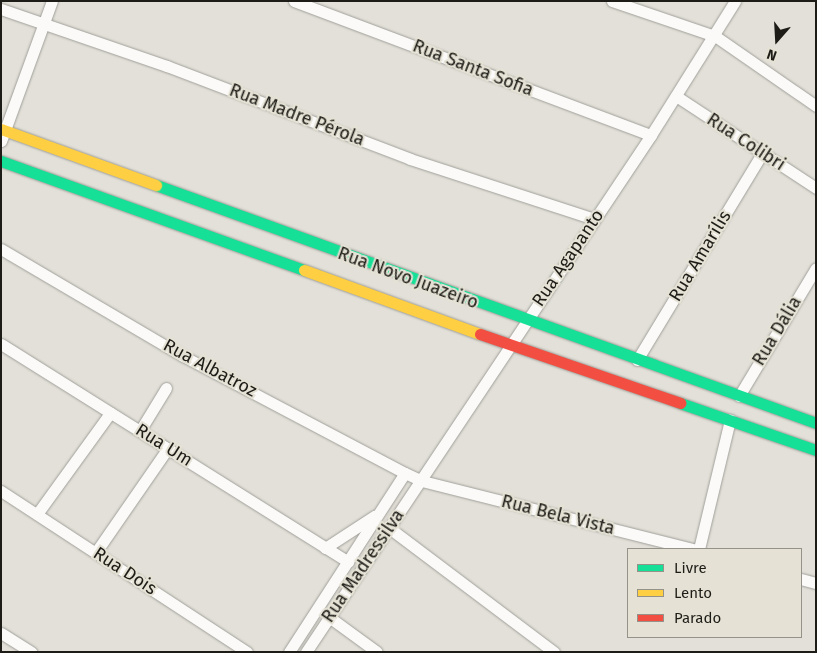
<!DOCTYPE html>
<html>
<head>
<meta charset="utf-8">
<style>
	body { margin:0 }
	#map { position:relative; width:817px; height:653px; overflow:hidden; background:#e2e0d8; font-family:"Fira Sans",sans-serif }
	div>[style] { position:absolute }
	.roads { filter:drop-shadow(0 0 1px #a09f99) drop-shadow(0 0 1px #a09f99) }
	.street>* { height:11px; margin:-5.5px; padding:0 5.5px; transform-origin:5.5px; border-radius:5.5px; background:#fbfaf9 }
	.fast>* { height:11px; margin:-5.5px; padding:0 5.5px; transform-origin:5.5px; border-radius:5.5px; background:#16e098 }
	.slow>* { height:11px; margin:-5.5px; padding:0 5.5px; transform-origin:5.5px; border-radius:5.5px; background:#ffcf43 }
	.jam>* { height:11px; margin:-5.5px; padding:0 5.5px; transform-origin:5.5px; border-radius:5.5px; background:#f24e42 }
	span { translate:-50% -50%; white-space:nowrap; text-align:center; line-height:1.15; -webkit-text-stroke:4px #e5e2d5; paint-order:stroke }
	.street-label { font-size:18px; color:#1d1c17 }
	.frame { position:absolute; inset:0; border:2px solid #1d1c17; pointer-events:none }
	.legend { position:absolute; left:627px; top:548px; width:175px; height:90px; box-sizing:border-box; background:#e5e2d5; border:1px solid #959389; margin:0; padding:6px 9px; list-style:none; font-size:15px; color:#1d1c17 }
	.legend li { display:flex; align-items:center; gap:10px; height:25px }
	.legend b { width:25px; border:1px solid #959389 }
	.north { position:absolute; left:752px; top:15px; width:50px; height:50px; -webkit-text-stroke:4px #e5e2d5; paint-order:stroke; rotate:199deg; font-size:14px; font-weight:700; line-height:20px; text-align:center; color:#1d1c17 }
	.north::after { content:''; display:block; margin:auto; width:18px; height:22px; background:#1d1c17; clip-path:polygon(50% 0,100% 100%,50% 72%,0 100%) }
</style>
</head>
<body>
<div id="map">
	<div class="roads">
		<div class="street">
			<i style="left:294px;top:1px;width:381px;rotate:20.6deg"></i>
			<i style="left:612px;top:1px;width:109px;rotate:18.8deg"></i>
			<i style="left:715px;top:36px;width:123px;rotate:34.7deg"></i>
			<i style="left:1px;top:9px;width:176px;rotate:19deg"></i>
			<i style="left:167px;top:66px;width:260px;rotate:20.9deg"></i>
			<i style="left:410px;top:159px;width:194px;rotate:18deg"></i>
			<i style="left:676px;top:96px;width:168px;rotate:33.3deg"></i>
			<i style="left:1px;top:141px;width:149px;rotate:-70deg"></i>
			<i style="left:1px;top:249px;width:211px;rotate:30.5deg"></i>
			<i style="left:183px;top:356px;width:251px;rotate:27.8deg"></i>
			<i style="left:405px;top:473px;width:19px;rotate:25deg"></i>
			<i style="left:422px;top:481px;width:279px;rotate:14.1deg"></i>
			<i style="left:1px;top:344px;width:410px;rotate:32.1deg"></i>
			<i style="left:637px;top:360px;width:243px;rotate:-58.8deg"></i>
			<i style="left:739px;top:396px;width:149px;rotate:-59deg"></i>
			<i style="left:141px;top:429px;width:48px;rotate:-58.6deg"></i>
			<i style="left:1px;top:491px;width:294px;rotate:33.2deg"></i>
			<i style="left:37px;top:514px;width:125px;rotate:-54.1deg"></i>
			<i style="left:388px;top:527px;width:208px;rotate:37deg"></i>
			<i style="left:325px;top:548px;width:59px;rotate:-33.1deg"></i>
			<i style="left:699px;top:549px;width:133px;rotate:-76.5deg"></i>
			<i style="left:96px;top:552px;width:126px;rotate:-55.3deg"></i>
			<i style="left:801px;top:579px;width:16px;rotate:15deg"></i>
			<i style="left:329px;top:617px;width:59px;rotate:36.1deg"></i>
			<i style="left:1px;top:633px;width:36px;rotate:32deg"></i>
			<i style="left:289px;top:652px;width:213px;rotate:-57.1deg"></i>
			<i style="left:306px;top:652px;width:622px;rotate:-56.28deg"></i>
			<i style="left:651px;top:135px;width:158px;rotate:-57.9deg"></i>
		</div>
		<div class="fast">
			<i style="left:1px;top:161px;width:322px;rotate:19.8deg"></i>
			<i style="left:156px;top:185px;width:702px;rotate:19.83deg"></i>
			<i style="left:680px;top:403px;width:144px;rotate:19.1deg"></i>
		</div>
		<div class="slow">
			<i style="left:1px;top:129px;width:165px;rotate:19.9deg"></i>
			<i style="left:304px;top:270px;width:187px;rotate:20deg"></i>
		</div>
		<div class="jam">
			<i style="left:480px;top:334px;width:212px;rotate:19deg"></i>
		</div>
	</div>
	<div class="street-label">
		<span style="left:473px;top:68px;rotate:21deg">Rua Santa Sofia</span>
		<span style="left:297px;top:115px;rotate:21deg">Rua Madre Pérola</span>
		<span style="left:746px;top:142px;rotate:33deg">Rua Colibri</span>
		<span style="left:700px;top:256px;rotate:-59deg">Rua Amarílis</span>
		<span style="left:568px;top:258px;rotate:-56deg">Rua Agapanto</span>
		<span style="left:408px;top:278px;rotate:20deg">Rua Novo Juazeiro</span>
		<span style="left:777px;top:331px;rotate:-59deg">Rua Dália</span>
		<span style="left:210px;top:368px;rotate:28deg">Rua Albatroz</span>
		<span style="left:164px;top:445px;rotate:32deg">Rua Um</span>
		<span style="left:558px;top:515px;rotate:14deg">Rua Bela Vista</span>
		<span style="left:363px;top:566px;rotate:-56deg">Rua Madressilva</span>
		<span style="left:125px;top:571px;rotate:33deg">Rua Dois</span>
	</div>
	<div class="frame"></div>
	<ul class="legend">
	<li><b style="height:6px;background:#16e098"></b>Livre</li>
	<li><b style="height:6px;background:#ffcf43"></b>Lento</li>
	<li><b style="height:6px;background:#f24e42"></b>Parado</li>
	</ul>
	<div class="north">N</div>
</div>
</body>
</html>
